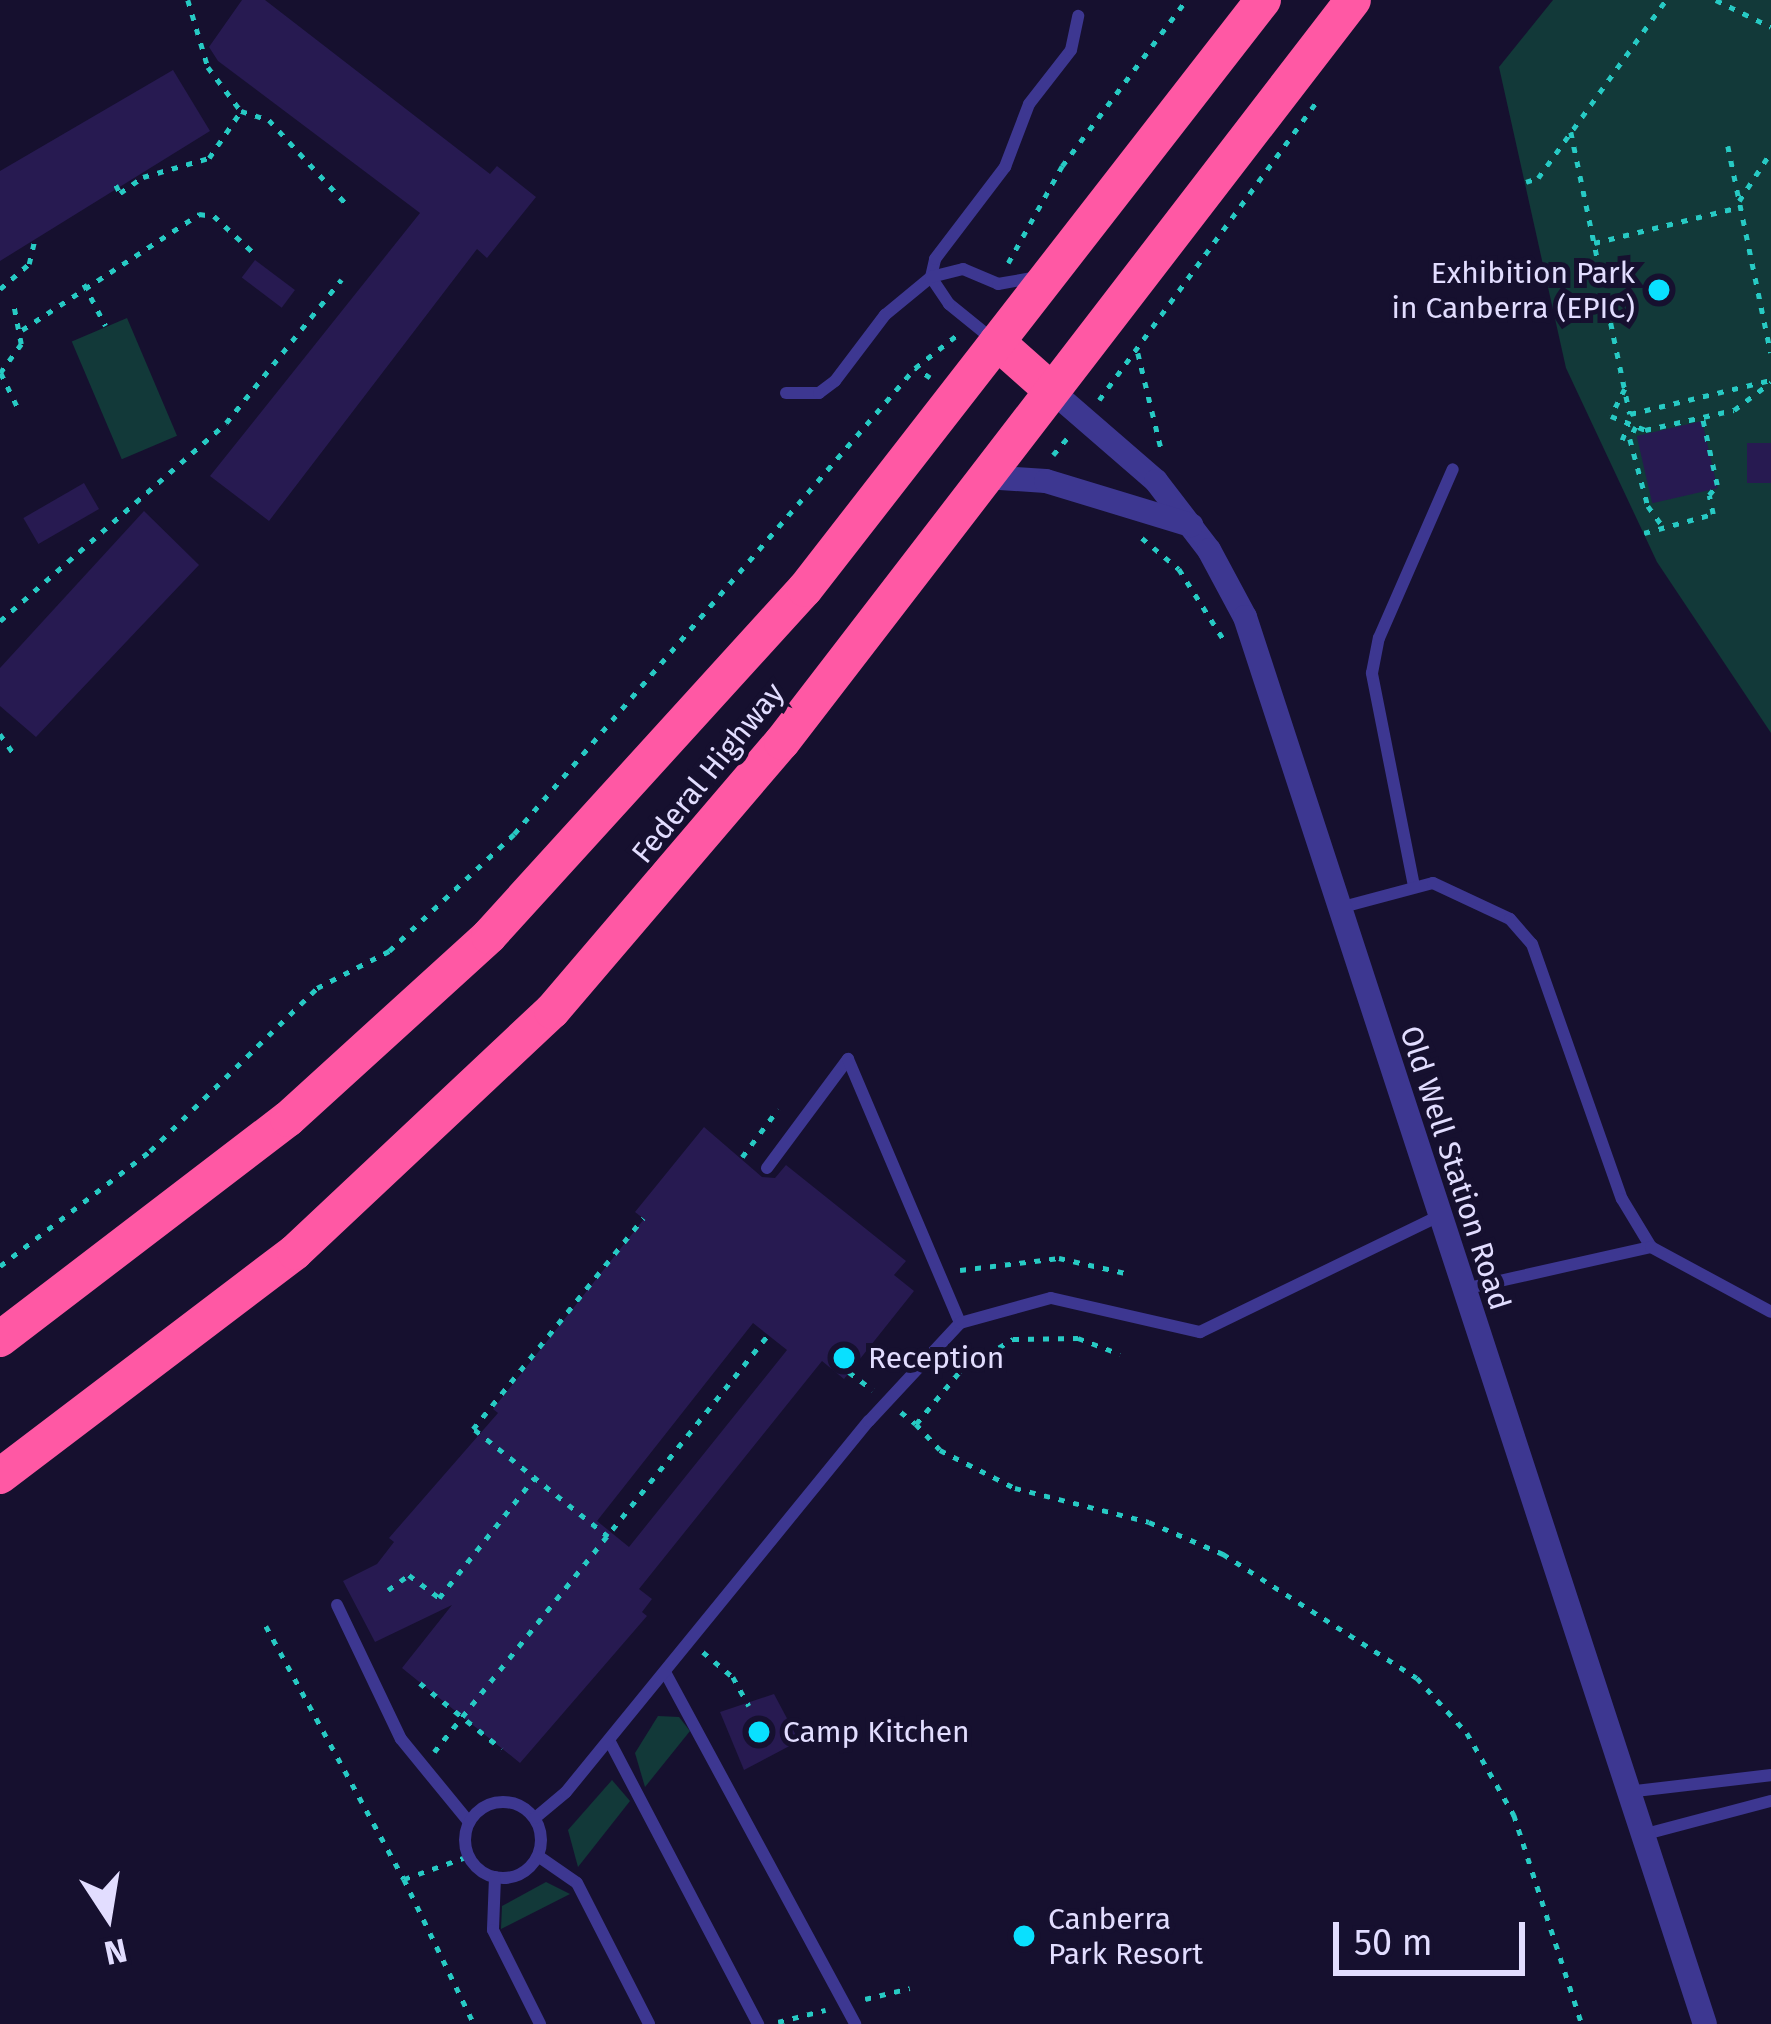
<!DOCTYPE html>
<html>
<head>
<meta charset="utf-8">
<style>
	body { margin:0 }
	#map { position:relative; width:1771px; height:2024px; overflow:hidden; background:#16102f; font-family:"Fira Sans",sans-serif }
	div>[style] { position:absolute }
	.green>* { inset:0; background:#123939; transform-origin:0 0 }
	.building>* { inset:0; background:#271a51; transform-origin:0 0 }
	.path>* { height:4.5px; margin-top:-2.25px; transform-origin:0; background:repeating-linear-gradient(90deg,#27cac4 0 6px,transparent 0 15px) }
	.lane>* { height:12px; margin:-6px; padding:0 6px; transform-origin:6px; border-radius:6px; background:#3d3791 }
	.lane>.ring { margin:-6px; padding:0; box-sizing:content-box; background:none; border:12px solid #3d3791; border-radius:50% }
	.street>* { height:24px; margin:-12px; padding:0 12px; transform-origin:12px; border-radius:12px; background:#3d3791 }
	.highway>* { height:36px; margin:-18px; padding:0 18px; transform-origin:18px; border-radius:18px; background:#ff58a4 }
	.dots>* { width:33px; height:33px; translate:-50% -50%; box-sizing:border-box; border:6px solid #16102f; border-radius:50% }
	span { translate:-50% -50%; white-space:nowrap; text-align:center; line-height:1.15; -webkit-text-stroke:10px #16102f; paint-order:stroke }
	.poi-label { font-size:30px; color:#e2ddff }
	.right { translate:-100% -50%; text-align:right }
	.left { translate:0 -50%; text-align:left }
	.street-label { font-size:30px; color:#e2ddff }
	.north { position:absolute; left:48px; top:1856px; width:120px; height:120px; -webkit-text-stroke:9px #16102f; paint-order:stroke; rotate:168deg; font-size:33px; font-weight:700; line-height:48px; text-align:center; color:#e2ddff }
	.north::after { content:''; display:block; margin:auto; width:42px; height:54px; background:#e2ddff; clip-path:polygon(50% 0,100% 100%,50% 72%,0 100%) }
	.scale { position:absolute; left:1333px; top:1922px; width:192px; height:54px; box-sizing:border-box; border:6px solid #e2ddff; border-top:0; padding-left:15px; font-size:36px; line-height:42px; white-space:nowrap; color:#e2ddff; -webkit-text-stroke:9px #16102f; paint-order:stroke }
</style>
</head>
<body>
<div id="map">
	<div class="green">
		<i style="clip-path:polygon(1553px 0,1771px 0,1771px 733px,1657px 562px,1566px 368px,1499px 67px)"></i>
		<i style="left:127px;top:318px;width:128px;height:60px;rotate:67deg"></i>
		<i style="clip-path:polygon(658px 1716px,679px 1717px,690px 1731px,645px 1787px,635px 1753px)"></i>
		<i style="clip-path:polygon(612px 1780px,630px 1801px,578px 1867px,568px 1830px)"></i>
		<i style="clip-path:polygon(546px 1882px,570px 1894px,501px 1929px,502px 1906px)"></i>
	</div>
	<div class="building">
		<i style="clip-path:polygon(242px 0,265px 0,490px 174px,497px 166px,536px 197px,487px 258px,477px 249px,269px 521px,210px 476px,420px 213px,218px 61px,209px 47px)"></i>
		<i style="clip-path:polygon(173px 70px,210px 131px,0 261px,0 171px)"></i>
		<i style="left:255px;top:260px;width:50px;height:22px;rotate:37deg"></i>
		<i style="left:1702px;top:421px;width:69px;height:67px;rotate:77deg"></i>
		<i style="left:1771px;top:443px;width:40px;height:24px;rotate:90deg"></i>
		<i style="left:84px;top:483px;width:30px;height:70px;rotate:60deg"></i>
		<i style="clip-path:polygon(144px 511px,199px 565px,36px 737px,0 706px,0 668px)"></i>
		<i style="clip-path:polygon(evenodd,704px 1127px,762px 1177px,775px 1178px,786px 1165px,906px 1261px,894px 1275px,914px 1291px,844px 1379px,822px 1361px,639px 1589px,652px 1599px,642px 1612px,647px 1616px,520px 1763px,402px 1668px,452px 1605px,375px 1642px,343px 1581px,377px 1564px,394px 1542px,389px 1538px,498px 1413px,493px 1409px,644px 1219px,635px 1212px,704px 1127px,753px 1323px,787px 1350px,629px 1547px,597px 1521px,753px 1323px)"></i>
		<i style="clip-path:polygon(774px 1694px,799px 1741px,744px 1770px,720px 1712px)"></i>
	</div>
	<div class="path">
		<i style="left:188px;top:0;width:70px;rotate:73.4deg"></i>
		<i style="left:208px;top:67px;width:55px;rotate:53.1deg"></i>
		<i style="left:241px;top:111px;width:29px;rotate:18deg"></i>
		<i style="left:269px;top:120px;width:117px;rotate:47.4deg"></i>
		<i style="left:1716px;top:0;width:61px;rotate:26.1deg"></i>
		<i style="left:1571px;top:132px;width:288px;rotate:78.2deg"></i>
		<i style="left:1630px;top:414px;width:145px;rotate:-13.6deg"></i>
		<i style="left:1728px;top:146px;width:211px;rotate:78.3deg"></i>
		<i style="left:1526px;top:182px;width:13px;rotate:-18deg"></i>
		<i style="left:1538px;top:178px;width:219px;rotate:-54.3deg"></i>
		<i style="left:116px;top:185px;width:9px;rotate:63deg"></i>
		<i style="left:120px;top:193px;width:28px;rotate:-35deg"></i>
		<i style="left:143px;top:177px;width:69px;rotate:-16.1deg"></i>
		<i style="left:209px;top:158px;width:57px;rotate:-55.8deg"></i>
		<i style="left:1739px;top:201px;width:59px;rotate:-56.9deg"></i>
		<i style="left:1594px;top:243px;width:150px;rotate:-13.9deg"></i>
		<i style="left:1008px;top:263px;width:111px;rotate:-60.9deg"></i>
		<i style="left:1062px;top:166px;width:207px;rotate:-53.2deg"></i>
		<i style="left:84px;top:284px;width:47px;rotate:62.4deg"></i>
		<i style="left:0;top:289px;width:38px;rotate:-41deg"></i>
		<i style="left:29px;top:264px;width:27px;rotate:-77deg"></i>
		<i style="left:22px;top:330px;width:212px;rotate:-33.2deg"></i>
		<i style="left:199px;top:214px;width:15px;rotate:8deg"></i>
		<i style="left:214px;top:216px;width:57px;rotate:42.9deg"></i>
		<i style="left:1138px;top:353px;width:102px;rotate:76.4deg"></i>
		<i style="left:0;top:373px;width:36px;rotate:-54deg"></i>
		<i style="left:21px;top:344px;width:43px;rotate:-100.8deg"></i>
		<i style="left:1px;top:373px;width:41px;rotate:64.1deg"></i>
		<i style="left:930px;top:378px;width:18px;rotate:-146deg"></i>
		<i style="left:915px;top:368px;width:53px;rotate:-38.2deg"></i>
		<i style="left:1625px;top:389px;width:30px;rotate:117deg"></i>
		<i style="left:1611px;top:416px;width:37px;rotate:22deg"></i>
		<i style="left:1645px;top:430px;width:91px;rotate:-12.7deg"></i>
		<i style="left:1734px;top:410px;width:46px;rotate:-37.1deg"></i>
		<i style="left:1099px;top:400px;width:371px;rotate:-53.9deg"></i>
		<i style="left:1636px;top:427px;width:13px;rotate:117deg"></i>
		<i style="left:1630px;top:439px;width:69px;rotate:75deg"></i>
		<i style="left:1648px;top:506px;width:24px;rotate:54deg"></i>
		<i style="left:1622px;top:440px;width:16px;rotate:-68deg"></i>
		<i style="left:1053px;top:455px;width:25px;rotate:-50deg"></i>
		<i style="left:1644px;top:533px;width:72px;rotate:-15.4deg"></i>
		<i style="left:1713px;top:514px;width:19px;rotate:-102deg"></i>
		<i style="left:1709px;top:495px;width:13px;rotate:-51deg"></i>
		<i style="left:1717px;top:485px;width:70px;rotate:-102.4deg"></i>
		<i style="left:1142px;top:538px;width:48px;rotate:40deg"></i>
		<i style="left:1179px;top:569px;width:84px;rotate:57.6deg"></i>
		<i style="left:0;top:621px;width:300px;rotate:-41.2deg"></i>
		<i style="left:226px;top:423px;width:184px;rotate:-51.2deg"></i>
		<i style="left:0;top:734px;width:28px;rotate:55deg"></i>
		<i style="left:742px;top:1157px;width:60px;rotate:-53.1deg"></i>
		<i style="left:0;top:1266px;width:189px;rotate:-37.5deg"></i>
		<i style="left:150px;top:1151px;width:233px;rotate:-44.3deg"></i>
		<i style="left:317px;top:988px;width:81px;rotate:-27.2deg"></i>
		<i style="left:389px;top:951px;width:171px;rotate:-43.1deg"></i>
		<i style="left:514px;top:834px;width:615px;rotate:-49.29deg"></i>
		<i style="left:960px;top:1270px;width:100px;rotate:-6.9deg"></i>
		<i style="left:1059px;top:1258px;width:68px;rotate:12.8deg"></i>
		<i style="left:849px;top:1372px;width:30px;rotate:37deg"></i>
		<i style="left:901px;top:1412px;width:19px;rotate:39deg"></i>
		<i style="left:916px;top:1424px;width:69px;rotate:-50.3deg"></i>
		<i style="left:960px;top:1371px;width:62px;rotate:-31.1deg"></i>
		<i style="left:1013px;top:1339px;width:65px;rotate:-0.9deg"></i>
		<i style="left:1078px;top:1338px;width:45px;rotate:20.9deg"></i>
		<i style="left:916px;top:1424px;width:35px;rotate:47deg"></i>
		<i style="left:940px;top:1450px;width:84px;rotate:26.9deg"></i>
		<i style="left:1015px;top:1488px;width:138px;rotate:14.2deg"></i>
		<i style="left:1149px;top:1522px;width:81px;rotate:23.4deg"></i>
		<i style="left:1223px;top:1554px;width:230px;rotate:32.6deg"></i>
		<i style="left:1417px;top:1678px;width:74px;rotate:47.7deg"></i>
		<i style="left:1467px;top:1733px;width:95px;rotate:60.2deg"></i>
		<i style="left:1514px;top:1815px;width:220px;rotate:72deg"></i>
		<i style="left:608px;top:1537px;width:173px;rotate:-141.3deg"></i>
		<i style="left:473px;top:1429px;width:271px;rotate:-51.1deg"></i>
		<i style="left:388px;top:1590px;width:26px;rotate:-36deg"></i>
		<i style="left:409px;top:1575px;width:38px;rotate:37deg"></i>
		<i style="left:439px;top:1598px;width:153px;rotate:-51.6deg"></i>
		<i style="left:266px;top:1626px;width:288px;rotate:61.4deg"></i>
		<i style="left:404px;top:1879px;width:69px;rotate:-19.5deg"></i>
		<i style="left:703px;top:1652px;width:39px;rotate:40deg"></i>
		<i style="left:733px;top:1677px;width:33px;rotate:61deg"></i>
		<i style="left:420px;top:1683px;width:105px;rotate:38.8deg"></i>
		<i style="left:434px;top:1752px;width:534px;rotate:-51.31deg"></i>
		<i style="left:404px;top:1879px;width:161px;rotate:64.2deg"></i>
		<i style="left:865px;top:1999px;width:46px;rotate:-13.7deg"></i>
		<i style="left:778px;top:2022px;width:49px;rotate:-14.3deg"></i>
	</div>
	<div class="lane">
		<i style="left:991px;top:338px;width:54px;rotate:-141deg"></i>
		<i style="left:949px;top:304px;width:32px;rotate:-124deg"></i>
		<i style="left:931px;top:277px;width:18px;rotate:-77deg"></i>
		<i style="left:935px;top:259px;width:116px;rotate:-52.7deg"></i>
		<i style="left:1005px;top:167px;width:67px;rotate:-69.1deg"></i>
		<i style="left:1029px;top:104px;width:68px;rotate:-52.1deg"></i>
		<i style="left:1071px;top:50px;width:35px;rotate:-78deg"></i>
		<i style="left:786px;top:393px;width:33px"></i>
		<i style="left:819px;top:393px;width:20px;rotate:-37deg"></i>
		<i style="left:835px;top:381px;width:83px;rotate:-52.9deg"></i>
		<i style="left:885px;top:315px;width:60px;rotate:-39.6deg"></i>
		<i style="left:931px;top:277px;width:33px;rotate:-14deg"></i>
		<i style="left:963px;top:269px;width:38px;rotate:23deg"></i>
		<i style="left:998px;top:284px;width:39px;rotate:-10deg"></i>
		<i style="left:1414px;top:886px;width:217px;rotate:-101.2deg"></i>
		<i style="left:1372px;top:673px;width:36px;rotate:-79deg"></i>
		<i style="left:1379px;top:638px;width:184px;rotate:-66.4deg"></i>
		<i style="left:1339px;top:908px;width:97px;rotate:-14.9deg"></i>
		<i style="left:1433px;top:883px;width:85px;rotate:25.1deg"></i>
		<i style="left:1510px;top:919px;width:33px;rotate:49deg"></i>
		<i style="left:1532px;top:944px;width:270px;rotate:70.6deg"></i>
		<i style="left:1622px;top:1199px;width:56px;rotate:58.9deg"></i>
		<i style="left:767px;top:1168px;width:136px;rotate:-53.4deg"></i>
		<i style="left:848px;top:1059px;width:287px;rotate:67deg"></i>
		<i style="left:1464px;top:1289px;width:192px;rotate:-12.7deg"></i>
		<i style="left:1651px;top:1247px;width:136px;rotate:28.4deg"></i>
		<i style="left:337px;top:1605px;width:148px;rotate:64.5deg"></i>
		<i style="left:401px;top:1739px;width:107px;rotate:50.7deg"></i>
		<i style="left:665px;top:1672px;width:400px;rotate:61.6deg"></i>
		<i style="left:609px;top:1740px;width:321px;rotate:62.3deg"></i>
		<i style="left:1627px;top:1792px;width:145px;rotate:-6.7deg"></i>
		<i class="ring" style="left:465px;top:1802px;width:64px;height:64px"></i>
		<i style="left:535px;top:1818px;width:40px;rotate:-40deg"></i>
		<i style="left:566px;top:1792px;width:479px;rotate:-50.8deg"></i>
		<i style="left:869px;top:1421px;width:134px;rotate:-47.1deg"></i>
		<i style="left:960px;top:1323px;width:94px;rotate:-15.4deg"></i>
		<i style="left:1051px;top:1298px;width:153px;rotate:12.9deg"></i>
		<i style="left:1200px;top:1332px;width:266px;rotate:-25.9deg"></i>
		<i style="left:1642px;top:1835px;width:133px;rotate:-14.8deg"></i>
		<i style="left:538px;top:1856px;width:47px;rotate:34.7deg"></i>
		<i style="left:577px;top:1883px;width:158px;rotate:62.9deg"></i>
		<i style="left:495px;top:1877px;width:53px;rotate:92.2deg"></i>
		<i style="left:493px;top:1930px;width:105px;rotate:63.4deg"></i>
	</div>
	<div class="street">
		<i style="left:1051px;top:390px;width:139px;rotate:40.9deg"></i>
		<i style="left:1156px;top:481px;width:87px;rotate:52.5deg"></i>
		<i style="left:1209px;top:550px;width:76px;rotate:61.8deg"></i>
		<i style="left:1245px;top:617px;width:1480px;rotate:71.9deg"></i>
		<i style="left:985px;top:477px;width:61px;rotate:3.8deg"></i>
		<i style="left:1046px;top:481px;width:152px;rotate:16.9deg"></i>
	</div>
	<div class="highway">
		<i style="left:997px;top:342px;width:72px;rotate:41.6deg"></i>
		<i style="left:0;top:1339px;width:362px;rotate:-37.4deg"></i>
		<i style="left:288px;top:1119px;width:272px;rotate:-42.3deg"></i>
		<i style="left:489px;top:936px;width:469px;rotate:-47.7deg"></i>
		<i style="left:805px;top:589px;width:746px;rotate:-52.13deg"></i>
		<i style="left:0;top:1476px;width:370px;rotate:-37.2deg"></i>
		<i style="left:295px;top:1252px;width:352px;rotate:-43.2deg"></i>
		<i style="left:552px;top:1011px;width:354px;rotate:-49.5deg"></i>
		<i style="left:782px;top:742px;width:936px;rotate:-52.42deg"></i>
	</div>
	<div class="dots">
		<i style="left:1659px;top:290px;background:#09e0ff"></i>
		<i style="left:844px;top:1358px;background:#09e0ff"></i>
		<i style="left:759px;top:1732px;background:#09e0ff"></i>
		<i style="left:1024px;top:1936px;background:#09e0ff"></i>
	</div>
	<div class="poi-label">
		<span class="right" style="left:1635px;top:290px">Exhibition Park<br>in Canberra (EPIC)</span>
		<span class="left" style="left:868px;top:1358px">Reception</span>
		<span class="left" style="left:783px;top:1732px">Camp Kitchen</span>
		<span class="left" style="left:1048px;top:1936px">Canberra<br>Park Resort</span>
	</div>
	<div class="street-label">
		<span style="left:708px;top:773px;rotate:-51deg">Federal Highway</span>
		<span style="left:1455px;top:1168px;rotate:72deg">Old Well Station Road</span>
	</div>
	<div class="north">N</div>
	<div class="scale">50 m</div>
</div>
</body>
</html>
